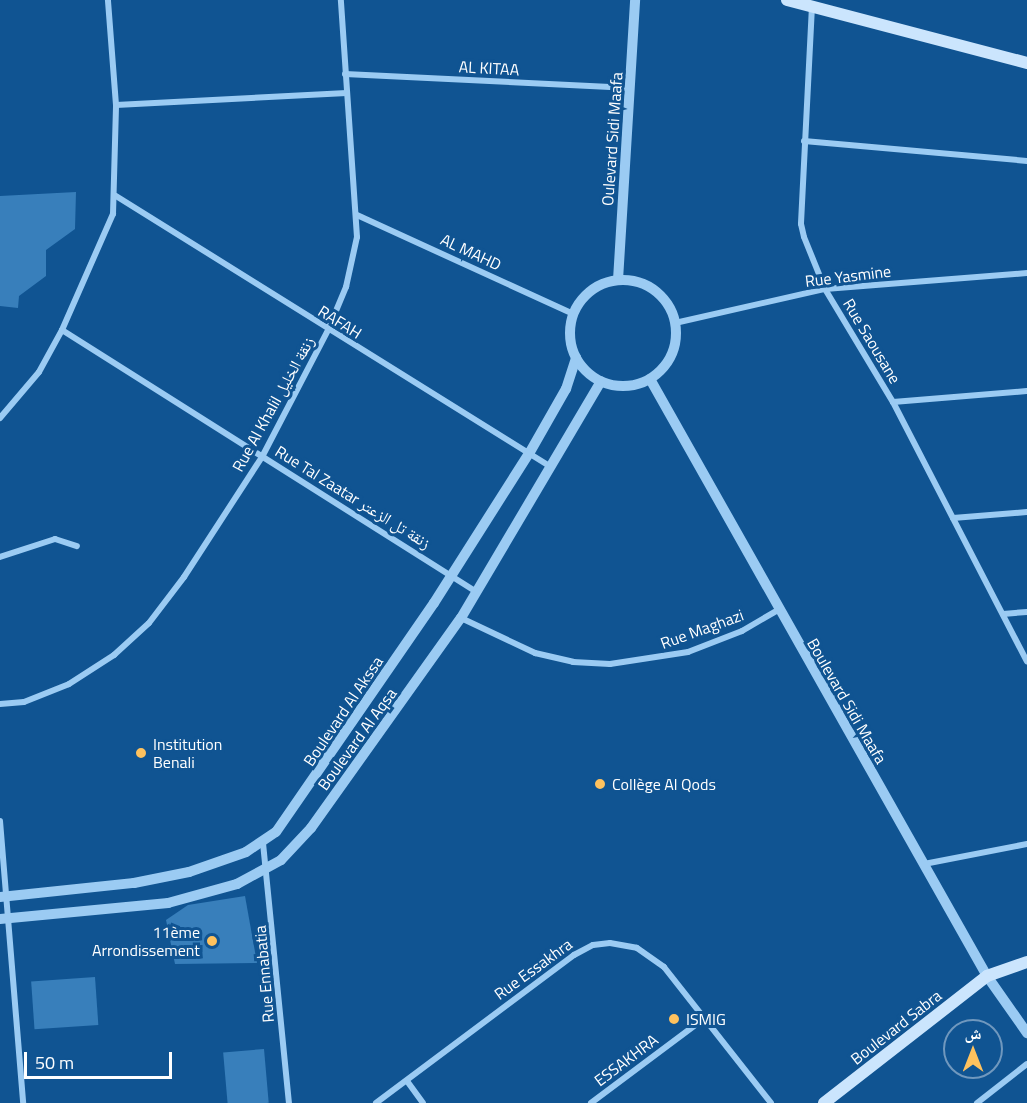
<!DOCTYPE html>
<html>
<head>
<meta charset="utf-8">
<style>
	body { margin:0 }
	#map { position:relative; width:1027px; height:1103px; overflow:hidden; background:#105492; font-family:"Titillium Web","Noto Naskh Arabic",sans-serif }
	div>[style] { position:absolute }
	.building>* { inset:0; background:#387fbb; transform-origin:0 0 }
	.minor>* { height:6px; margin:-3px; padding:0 3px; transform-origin:3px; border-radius:3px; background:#9bcbf3 }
	.tertiary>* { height:10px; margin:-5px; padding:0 5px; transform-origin:5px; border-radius:5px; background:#9bcbf3 }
	.tertiary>.ring { margin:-5px; padding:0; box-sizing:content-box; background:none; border:10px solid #9bcbf3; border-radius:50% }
	.secondary>* { height:12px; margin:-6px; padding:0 6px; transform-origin:6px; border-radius:6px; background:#cbe5fd }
	.dots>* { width:16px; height:16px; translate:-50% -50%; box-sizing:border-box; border:3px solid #105492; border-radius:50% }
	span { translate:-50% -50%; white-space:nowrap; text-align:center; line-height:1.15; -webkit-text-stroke:6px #105492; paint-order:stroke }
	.street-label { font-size:16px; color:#fff }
	.poi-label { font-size:16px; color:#fff }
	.left { translate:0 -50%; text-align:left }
	.right { translate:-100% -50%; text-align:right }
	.north { position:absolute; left:943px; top:1019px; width:60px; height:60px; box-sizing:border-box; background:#105492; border:2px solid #7098be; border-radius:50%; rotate:0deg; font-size:16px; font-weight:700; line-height:24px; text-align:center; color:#fff }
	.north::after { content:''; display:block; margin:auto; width:21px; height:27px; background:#ffc25e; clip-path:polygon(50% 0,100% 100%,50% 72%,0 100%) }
	.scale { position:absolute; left:24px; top:1052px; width:148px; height:27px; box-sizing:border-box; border:3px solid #fff; border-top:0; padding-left:8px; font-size:18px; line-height:21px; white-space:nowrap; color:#fff; -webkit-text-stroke:4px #105492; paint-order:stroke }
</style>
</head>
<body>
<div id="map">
	<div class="building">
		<i style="clip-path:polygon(76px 192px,75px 229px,46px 250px,46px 276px,19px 296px,18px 308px,0 306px,0 196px)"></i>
		<i style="clip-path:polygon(245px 896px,257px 963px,175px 964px,166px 920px,188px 905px)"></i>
		<i style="left:95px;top:977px;width:48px;height:64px;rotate:86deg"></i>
		<i style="left:264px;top:1049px;width:54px;height:41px;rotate:85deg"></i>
	</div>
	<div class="minor">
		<i style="left:812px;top:6px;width:218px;rotate:92.9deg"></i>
		<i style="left:801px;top:224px;width:13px;rotate:77deg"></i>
		<i style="left:804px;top:237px;width:56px;rotate:68deg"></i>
		<i style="left:825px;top:289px;width:132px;rotate:59deg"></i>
		<i style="left:893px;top:402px;width:292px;rotate:62.7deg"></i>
		<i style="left:345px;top:74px;width:286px;rotate:2.8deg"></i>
		<i style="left:116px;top:105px;width:231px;rotate:-3deg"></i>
		<i style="left:804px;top:141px;width:224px;rotate:5.1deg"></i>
		<i style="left:116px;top:196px;width:513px;rotate:31.92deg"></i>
		<i style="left:357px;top:215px;width:238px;rotate:24.6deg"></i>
		<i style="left:675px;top:323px;width:154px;rotate:-12.8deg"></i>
		<i style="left:825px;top:289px;width:203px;rotate:-4.5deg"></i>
		<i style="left:62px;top:330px;width:490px;rotate:32.3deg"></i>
		<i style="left:893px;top:402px;width:134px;rotate:-4.7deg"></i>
		<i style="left:0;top:418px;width:60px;rotate:-49.7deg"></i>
		<i style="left:39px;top:372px;width:48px;rotate:-61.3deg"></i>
		<i style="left:62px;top:330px;width:127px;rotate:-66.3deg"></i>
		<i style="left:113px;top:214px;width:109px;rotate:-88.4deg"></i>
		<i style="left:116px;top:105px;width:105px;rotate:-94.4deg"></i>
		<i style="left:953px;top:518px;width:74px;rotate:-4.6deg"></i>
		<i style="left:0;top:557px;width:58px;rotate:-18.1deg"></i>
		<i style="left:55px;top:539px;width:23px;rotate:18deg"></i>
		<i style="left:1003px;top:614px;width:24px;rotate:-5deg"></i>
		<i style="left:461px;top:618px;width:82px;rotate:25.3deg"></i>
		<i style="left:535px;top:653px;width:39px;rotate:13deg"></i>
		<i style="left:573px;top:662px;width:37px;rotate:3deg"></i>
		<i style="left:610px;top:664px;width:79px;rotate:-8.7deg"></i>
		<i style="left:688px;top:652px;width:58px;rotate:-21.3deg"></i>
		<i style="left:742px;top:631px;width:42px;rotate:-30.3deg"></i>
		<i style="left:0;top:704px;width:24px;rotate:-5deg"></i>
		<i style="left:24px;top:702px;width:48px;rotate:-21.8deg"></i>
		<i style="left:69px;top:684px;width:54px;rotate:-32.8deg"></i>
		<i style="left:114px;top:655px;width:47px;rotate:-42.4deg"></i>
		<i style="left:149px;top:623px;width:58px;rotate:-52.7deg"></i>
		<i style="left:184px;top:577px;width:143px;rotate:-57deg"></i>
		<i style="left:262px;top:457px;width:143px;rotate:-62.5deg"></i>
		<i style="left:328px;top:330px;width:47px;rotate:-67.3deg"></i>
		<i style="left:346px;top:287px;width:51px;rotate:-77.6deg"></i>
		<i style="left:357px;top:237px;width:238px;rotate:-93.9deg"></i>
		<i style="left:0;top:821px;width:283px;rotate:85.3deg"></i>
		<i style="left:263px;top:843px;width:261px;rotate:84.3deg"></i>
		<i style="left:924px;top:864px;width:105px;rotate:-11deg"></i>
		<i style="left:407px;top:1081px;width:27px;rotate:54deg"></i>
		<i style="left:376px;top:1103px;width:247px;rotate:-36.8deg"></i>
		<i style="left:574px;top:955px;width:21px;rotate:-28deg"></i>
		<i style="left:593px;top:945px;width:17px;rotate:-7deg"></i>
		<i style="left:610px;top:943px;width:27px;rotate:10deg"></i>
		<i style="left:637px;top:948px;width:33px;rotate:35deg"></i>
		<i style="left:664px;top:967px;width:173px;rotate:51.8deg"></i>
		<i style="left:591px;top:1103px;width:144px;rotate:-36.8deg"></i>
		<i style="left:977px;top:1103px;width:63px;rotate:-38deg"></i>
	</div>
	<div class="tertiary">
		<i class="ring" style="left:570px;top:280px;width:96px;height:96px"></i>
		<i style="left:618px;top:280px;width:281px;rotate:-86.5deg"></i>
		<i style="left:650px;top:379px;width:686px;rotate:60.56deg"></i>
		<i style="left:987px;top:976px;width:70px;rotate:54.9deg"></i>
		<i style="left:0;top:897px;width:135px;rotate:-6deg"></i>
		<i style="left:134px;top:883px;width:56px;rotate:-11.3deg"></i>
		<i style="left:189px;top:872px;width:60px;rotate:-19.3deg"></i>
		<i style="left:246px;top:852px;width:36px;rotate:-34deg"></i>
		<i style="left:276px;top:832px;width:278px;rotate:-55.4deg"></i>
		<i style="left:434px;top:603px;width:179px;rotate:-57.6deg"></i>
		<i style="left:530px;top:452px;width:73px;rotate:-60.3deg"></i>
		<i style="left:566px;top:389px;width:33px;rotate:-72deg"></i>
		<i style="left:0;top:919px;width:169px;rotate:-5.4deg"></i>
		<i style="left:168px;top:903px;width:72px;rotate:-15.4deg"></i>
		<i style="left:237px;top:884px;width:50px;rotate:-28.6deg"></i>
		<i style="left:281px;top:860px;width:44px;rotate:-46.8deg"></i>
		<i style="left:311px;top:828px;width:258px;rotate:-54.5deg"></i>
		<i style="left:461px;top:618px;width:275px;rotate:-59.4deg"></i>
	</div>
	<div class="secondary">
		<i style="left:787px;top:0;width:248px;rotate:14.7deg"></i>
		<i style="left:824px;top:1103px;width:207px;rotate:-37.9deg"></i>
		<i style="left:987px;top:976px;width:42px;rotate:-19.3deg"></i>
	</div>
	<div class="dots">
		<i style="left:141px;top:753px;background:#ffc25e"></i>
		<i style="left:600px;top:784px;background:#ffc25e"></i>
		<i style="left:212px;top:941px;background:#ffc25e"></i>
		<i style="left:674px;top:1019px;background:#ffc25e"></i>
	</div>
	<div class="street-label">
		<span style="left:489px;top:68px;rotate:3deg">AL KITAA</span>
		<span style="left:612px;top:139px;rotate:-86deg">Oulevard Sidi Maafa</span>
		<span style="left:471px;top:252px;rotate:25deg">AL MAHD</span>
		<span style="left:848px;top:276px;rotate:-7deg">Rue Yasmine</span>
		<span style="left:340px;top:322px;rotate:32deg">RAFAH</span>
		<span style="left:872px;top:341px;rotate:59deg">Rue Saousane</span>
		<span style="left:273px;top:404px;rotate:-61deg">Rue Al Khalil زنقة الخليل</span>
		<span style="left:353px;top:497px;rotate:32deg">Rue Tal Zaatar زنقة تل الزعتر</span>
		<span style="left:702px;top:629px;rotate:-20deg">Rue Maghazi</span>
		<span style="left:847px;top:701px;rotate:60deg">Boulevard Sidi Maafa</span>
		<span style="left:343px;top:711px;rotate:-56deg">Boulevard Al Akssa</span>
		<span style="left:357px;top:739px;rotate:-54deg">Boulevard Al Aqsa</span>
		<span style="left:533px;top:969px;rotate:-36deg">Rue Essakhra</span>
		<span style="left:264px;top:974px;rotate:-95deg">Rue Ennabatia</span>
		<span style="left:896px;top:1027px;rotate:-38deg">Boulevard Sabra</span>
		<span style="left:626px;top:1060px;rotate:-37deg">ESSAKHRA</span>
	</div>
	<div class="poi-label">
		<span class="left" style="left:153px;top:753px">Institution<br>Benali</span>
		<span class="left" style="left:612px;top:784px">Collège Al Qods</span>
		<span class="right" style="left:200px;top:941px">11ème<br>Arrondissement</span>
		<span class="left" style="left:686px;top:1019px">ISMIG</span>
	</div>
	<div class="north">ش</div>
	<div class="scale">50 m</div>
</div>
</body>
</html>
